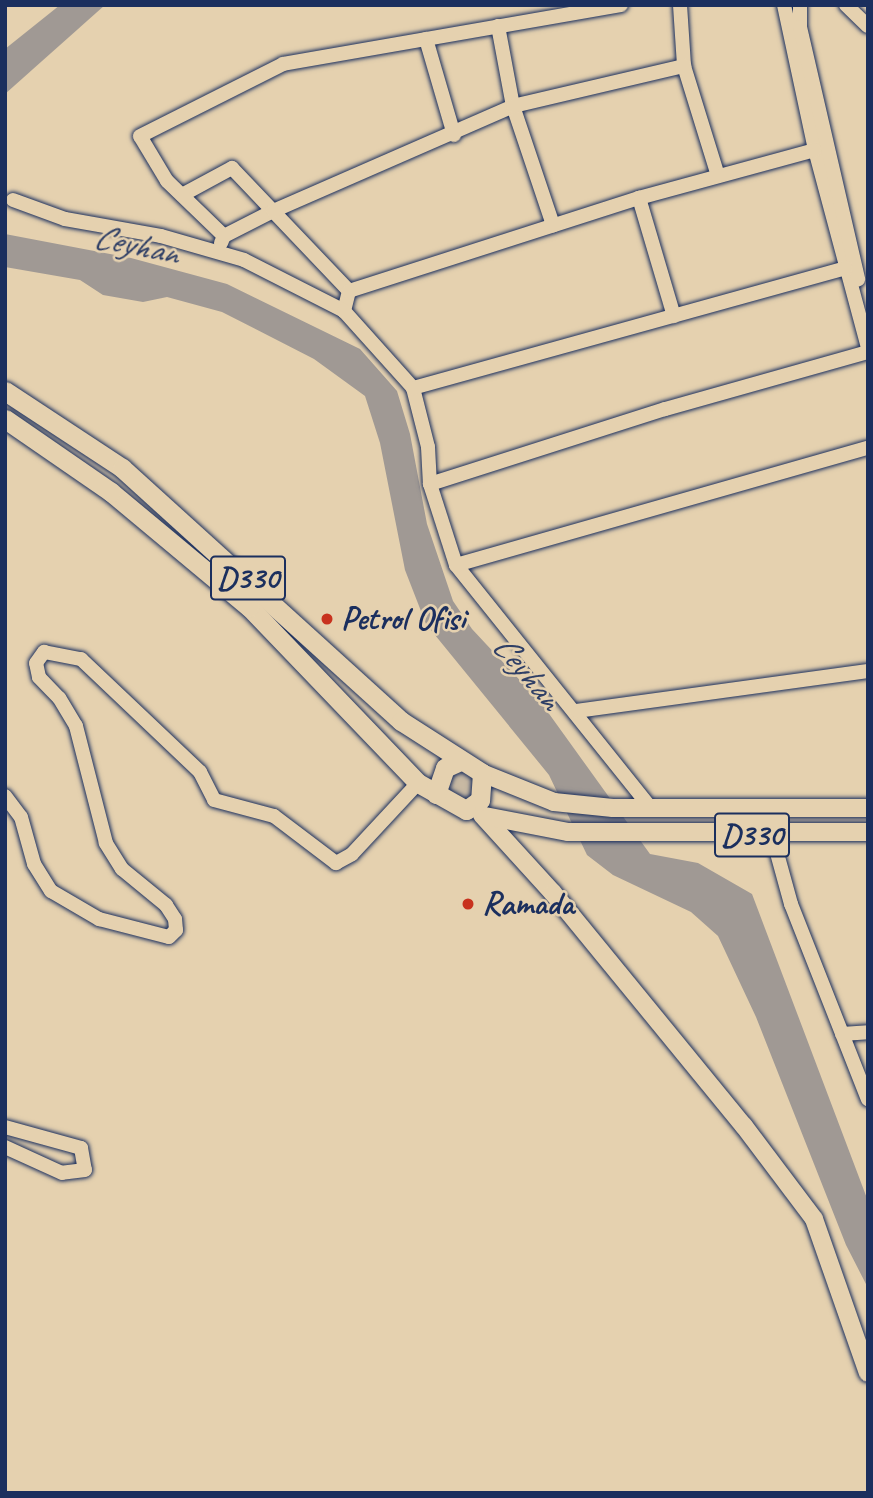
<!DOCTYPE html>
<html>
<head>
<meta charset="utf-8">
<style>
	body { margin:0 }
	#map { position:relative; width:873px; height:1498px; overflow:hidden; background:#e5d1af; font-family:Caveat,sans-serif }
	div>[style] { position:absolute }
	.green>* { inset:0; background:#c8b9a3 }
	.round { border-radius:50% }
	.water>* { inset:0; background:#a09994 }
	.roads { filter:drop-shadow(0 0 2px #1b2f5e) drop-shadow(0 0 2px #1b2f5e) }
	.minor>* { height:14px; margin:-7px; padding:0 7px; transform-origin:7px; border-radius:7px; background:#e5d1af }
	.major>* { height:18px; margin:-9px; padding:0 9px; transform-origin:9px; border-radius:9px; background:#e5d1af }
	.highway>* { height:19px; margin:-9.5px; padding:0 9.5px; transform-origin:9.5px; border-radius:9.5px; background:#e5d1af }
	.dots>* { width:19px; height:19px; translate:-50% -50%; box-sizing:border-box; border:4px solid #e5d1af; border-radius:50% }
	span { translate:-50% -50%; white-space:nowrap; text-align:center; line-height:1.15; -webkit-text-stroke:5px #e5d1af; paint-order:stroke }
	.shield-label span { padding:2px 5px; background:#e5d1af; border:2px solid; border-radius:5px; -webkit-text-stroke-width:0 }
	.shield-label { font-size:32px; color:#1b2f5e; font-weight:700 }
	.poi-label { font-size:33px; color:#1b2f5e; font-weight:700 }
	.left { translate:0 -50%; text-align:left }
	.water-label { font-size:35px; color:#2f3f66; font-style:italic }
	.frame { position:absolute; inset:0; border:7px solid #1b2f5e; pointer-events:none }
</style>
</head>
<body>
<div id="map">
	<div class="green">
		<i class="round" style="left:449px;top:773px;width:26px;height:26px"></i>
	</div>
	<div class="water">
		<i style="clip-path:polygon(60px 5px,105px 5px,5px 94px,5px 49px)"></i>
		<i style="clip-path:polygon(5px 234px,131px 258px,227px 284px,360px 349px,397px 391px,410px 434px,427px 524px,453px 601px,472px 629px,542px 704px,650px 854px,698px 863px,752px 894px,868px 1201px,868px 1288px,846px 1245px,756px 1017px,718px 936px,691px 912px,613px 875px,587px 855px,549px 775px,426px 624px,405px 570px,380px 443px,365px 396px,314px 359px,222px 312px,167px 297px,143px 302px,103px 295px,80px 280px,5px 267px)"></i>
	</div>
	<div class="roads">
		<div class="minor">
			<i style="left:680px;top:5px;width:61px;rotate:86.2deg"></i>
			<i style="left:684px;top:66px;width:115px;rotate:72.8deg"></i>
			<i style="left:784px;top:5px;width:148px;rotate:77.9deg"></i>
			<i style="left:815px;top:150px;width:205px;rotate:75deg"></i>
			<i style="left:800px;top:5px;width:22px;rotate:90deg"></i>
			<i style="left:800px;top:27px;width:259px;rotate:77deg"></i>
			<i style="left:846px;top:5px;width:30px;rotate:44deg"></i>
			<i style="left:498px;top:26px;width:81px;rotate:79.4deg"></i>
			<i style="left:513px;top:106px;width:126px;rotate:71.4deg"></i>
			<i style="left:426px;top:39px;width:100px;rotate:73.7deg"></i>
			<i style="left:182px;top:195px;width:57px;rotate:-28.4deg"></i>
			<i style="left:232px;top:168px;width:170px;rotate:46.4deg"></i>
			<i style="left:349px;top:291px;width:21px;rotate:104deg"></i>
			<i style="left:639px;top:198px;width:123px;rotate:73.5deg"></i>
			<i style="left:13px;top:200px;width:55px;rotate:20.1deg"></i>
			<i style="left:65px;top:219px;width:97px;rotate:10deg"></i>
			<i style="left:161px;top:236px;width:86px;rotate:16.1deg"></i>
			<i style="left:244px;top:260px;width:112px;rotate:27deg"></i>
			<i style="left:344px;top:311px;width:103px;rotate:48.1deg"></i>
			<i style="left:413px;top:388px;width:61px;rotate:75.7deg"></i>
			<i style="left:428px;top:447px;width:37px;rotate:87deg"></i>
			<i style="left:430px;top:484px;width:85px;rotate:72.2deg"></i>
			<i style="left:456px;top:565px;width:312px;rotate:51.3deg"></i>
			<i style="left:224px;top:236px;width:79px;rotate:-136deg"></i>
			<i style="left:167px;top:181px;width:52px;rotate:-121deg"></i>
			<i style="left:140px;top:136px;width:160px;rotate:-26.7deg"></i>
			<i style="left:283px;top:64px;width:343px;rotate:-9.9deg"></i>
			<i style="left:221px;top:243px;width:8px;rotate:-67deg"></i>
			<i style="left:224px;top:236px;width:55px;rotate:-27deg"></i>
			<i style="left:273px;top:211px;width:262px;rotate:-23.6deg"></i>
			<i style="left:513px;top:106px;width:176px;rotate:-13.2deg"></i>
			<i style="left:349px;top:291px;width:305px;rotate:-17.8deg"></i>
			<i style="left:639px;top:198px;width:182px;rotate:-15.3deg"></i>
			<i style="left:413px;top:388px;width:449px;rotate:-15.5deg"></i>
			<i style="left:430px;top:484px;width:247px;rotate:-17.7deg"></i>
			<i style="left:665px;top:409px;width:211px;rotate:-15.7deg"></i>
			<i style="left:456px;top:565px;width:428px;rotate:-15.9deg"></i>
			<i style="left:576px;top:711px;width:295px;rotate:-7.8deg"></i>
			<i style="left:5px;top:796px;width:26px;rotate:53deg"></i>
			<i style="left:21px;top:817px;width:49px;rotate:74.5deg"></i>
			<i style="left:34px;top:864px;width:32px;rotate:58deg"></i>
			<i style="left:51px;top:891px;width:56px;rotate:30.3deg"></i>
			<i style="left:99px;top:919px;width:72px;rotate:14.4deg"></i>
			<i style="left:169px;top:937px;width:10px;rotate:-45deg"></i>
			<i style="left:176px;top:930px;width:11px;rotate:-95deg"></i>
			<i style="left:175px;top:919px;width:17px;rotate:-123deg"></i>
			<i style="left:166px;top:905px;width:57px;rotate:-140.7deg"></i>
			<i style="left:122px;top:869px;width:31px;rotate:-122deg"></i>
			<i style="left:106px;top:843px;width:121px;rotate:-104.4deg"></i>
			<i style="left:76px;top:726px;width:33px;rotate:-121deg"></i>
			<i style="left:59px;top:698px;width:29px;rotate:-134deg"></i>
			<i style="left:39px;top:677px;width:14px;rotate:-102deg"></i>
			<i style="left:36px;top:663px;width:14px;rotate:-54deg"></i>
			<i style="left:44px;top:652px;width:38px;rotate:11deg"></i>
			<i style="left:81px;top:659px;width:164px;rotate:43.5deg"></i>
			<i style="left:200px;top:772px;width:31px;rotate:63deg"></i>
			<i style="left:214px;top:800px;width:62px;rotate:14.9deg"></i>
			<i style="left:274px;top:816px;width:78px;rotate:37.2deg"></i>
			<i style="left:336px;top:863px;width:18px;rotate:-29deg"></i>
			<i style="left:352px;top:854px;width:97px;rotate:-47.1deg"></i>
			<i style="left:772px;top:835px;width:72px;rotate:74.6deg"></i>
			<i style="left:791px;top:904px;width:210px;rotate:68.5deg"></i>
			<i style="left:842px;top:1034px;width:26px;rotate:-4deg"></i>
			<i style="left:5px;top:1127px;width:79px;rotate:15.4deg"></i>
			<i style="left:81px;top:1148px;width:22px;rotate:80deg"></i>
			<i style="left:85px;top:1170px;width:23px;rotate:173deg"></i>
			<i style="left:62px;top:1173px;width:63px;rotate:-155.5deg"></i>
		</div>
		<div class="major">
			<i style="left:482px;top:773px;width:78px;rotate:21.9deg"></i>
			<i style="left:554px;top:802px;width:59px;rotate:5.8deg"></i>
			<i style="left:613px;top:808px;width:255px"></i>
			<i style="left:482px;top:815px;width:105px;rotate:47.7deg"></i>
			<i style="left:553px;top:893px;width:301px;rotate:50.7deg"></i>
			<i style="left:744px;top:1126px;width:116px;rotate:53deg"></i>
			<i style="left:814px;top:1219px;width:163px;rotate:70.7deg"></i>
			<i style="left:485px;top:816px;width:85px;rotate:10.9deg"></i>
			<i style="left:568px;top:832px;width:300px"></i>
		</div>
		<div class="highway">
			<i style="left:5px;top:391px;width:140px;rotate:33.3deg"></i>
			<i style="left:122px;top:468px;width:377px;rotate:42.2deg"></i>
			<i style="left:401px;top:721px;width:96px;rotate:32.7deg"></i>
			<i style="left:482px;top:773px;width:27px;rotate:94deg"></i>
			<i style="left:480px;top:800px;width:17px;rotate:144deg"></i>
			<i style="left:466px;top:810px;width:55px;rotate:-150.6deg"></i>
			<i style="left:418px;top:783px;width:244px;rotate:-133.8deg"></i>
			<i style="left:249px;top:607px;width:180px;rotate:-140.2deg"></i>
			<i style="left:111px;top:492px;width:129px;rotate:-145.4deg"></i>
			<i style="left:436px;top:794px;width:28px;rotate:-71deg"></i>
			<i style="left:445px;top:768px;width:17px;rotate:-25deg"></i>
		</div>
	</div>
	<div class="dots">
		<i style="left:327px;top:619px;background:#c8321e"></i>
		<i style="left:468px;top:904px;background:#c8321e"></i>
	</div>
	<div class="shield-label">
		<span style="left:248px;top:578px">D330</span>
		<span style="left:752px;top:835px">D330</span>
	</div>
	<div class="poi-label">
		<span class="left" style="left:341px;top:619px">Petrol Ofisi</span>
		<span class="left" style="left:482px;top:904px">Ramada</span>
	</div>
	<div class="water-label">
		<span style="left:136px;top:245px;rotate:12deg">Ceyhan</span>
		<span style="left:527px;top:672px;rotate:50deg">Ceyhan</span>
	</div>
	<div class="frame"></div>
</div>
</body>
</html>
